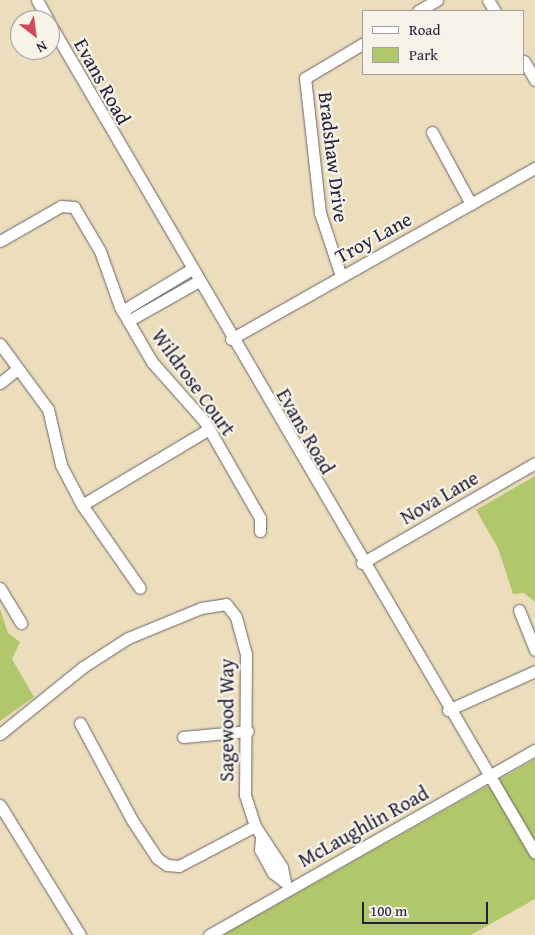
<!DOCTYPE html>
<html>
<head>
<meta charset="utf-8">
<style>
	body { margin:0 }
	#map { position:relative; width:535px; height:935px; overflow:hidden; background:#ecdebc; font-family:"Gentium Book Plus",serif }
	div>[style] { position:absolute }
	.green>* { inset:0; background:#b0c76c }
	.roads { filter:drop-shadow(0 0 1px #696468) drop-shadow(0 0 1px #696468) }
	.minor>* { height:11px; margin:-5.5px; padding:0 5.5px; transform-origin:5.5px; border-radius:5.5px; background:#fff }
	span { translate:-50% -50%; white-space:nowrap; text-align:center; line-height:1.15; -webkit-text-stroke:4.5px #f7f3e8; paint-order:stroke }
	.street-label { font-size:20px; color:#22223b }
	.legend { position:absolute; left:362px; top:10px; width:162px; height:65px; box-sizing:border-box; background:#f7f3e8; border:1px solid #a29fa3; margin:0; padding:6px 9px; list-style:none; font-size:15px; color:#22223b }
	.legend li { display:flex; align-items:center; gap:10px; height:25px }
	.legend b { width:25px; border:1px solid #a29fa3 }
	.north { position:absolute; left:10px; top:10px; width:50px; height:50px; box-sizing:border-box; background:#f7f3e8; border:1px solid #a29fa3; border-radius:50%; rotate:150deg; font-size:14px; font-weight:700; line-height:20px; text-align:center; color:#22223b }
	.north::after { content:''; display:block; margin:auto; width:18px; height:22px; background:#d1495b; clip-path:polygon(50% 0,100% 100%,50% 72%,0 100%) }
	.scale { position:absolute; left:362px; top:902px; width:126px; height:22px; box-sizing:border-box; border:2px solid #22223b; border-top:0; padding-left:6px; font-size:15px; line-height:18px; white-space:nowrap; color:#22223b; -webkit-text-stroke:4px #f7f3e8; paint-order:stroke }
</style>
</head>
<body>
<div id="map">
	<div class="green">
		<i style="clip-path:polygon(535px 476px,535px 602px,524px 593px,513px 594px,498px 548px,476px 510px)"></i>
		<i style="clip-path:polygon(0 609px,8px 633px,20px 642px,12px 659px,34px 697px,0 721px)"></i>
		<i style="clip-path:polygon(535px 759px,535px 899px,471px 935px,223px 935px)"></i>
	</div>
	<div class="roads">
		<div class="minor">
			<i style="left:37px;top:0;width:23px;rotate:61deg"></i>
			<i style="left:488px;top:0;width:13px;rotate:58deg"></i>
			<i style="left:418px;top:11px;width:22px;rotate:-30deg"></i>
			<i style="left:50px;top:24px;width:960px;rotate:59.67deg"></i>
			<i style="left:524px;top:61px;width:22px;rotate:60deg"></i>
			<i style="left:432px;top:132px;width:82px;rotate:61.6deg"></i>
			<i style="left:0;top:241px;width:70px;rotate:-29.8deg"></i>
			<i style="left:61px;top:206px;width:13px;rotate:4deg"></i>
			<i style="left:74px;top:207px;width:51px;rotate:59.4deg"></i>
			<i style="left:100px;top:251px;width:59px;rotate:70.3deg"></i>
			<i style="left:120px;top:307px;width:64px;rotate:59.8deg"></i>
			<i style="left:152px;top:362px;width:80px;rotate:48.5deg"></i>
			<i style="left:205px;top:422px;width:111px;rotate:60.2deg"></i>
			<i style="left:260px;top:518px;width:13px;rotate:90deg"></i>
			<i style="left:341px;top:276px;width:66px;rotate:-108.4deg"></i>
			<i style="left:320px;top:213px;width:136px;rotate:-96.3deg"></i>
			<i style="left:305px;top:78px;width:69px;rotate:-30.7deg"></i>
			<i style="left:122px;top:311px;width:79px;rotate:-31.1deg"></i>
			<i style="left:128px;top:321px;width:79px;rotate:-29.5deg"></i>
			<i style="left:231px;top:339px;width:349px;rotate:-29.4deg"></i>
			<i style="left:0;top:344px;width:81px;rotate:53.6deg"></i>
			<i style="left:48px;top:409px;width:57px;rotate:76.9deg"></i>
			<i style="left:61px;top:465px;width:45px;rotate:62.3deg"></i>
			<i style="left:82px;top:505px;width:101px;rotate:55.1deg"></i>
			<i style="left:0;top:383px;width:22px;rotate:-39deg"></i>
			<i style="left:82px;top:505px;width:148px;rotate:-30.9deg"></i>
			<i style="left:362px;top:563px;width:200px;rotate:-30deg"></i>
			<i style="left:0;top:588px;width:41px;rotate:59deg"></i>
			<i style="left:519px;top:610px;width:43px;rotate:68.2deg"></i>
			<i style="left:448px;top:710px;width:95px;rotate:-24.1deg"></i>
			<i style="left:80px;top:723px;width:110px;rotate:61.8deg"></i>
			<i style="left:132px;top:820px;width:45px;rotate:56.7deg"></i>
			<i style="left:157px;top:858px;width:12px;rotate:35deg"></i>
			<i style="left:167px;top:865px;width:12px;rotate:5deg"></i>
			<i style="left:179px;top:866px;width:86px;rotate:-27.8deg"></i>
			<i style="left:0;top:734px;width:107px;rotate:-38.9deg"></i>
			<i style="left:83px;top:667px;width:54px;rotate:-32.8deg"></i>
			<i style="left:128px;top:638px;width:79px;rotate:-22.3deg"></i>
			<i style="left:201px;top:608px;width:25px;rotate:-9deg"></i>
			<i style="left:226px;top:604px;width:16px;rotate:52deg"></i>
			<i style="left:236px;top:617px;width:38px;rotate:75deg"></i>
			<i style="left:246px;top:654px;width:141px;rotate:90.4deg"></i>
			<i style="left:245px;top:795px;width:33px;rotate:72deg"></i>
			<i style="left:255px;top:826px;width:49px;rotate:56.6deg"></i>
			<i style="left:282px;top:867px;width:15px;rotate:79deg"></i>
			<i style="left:285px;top:882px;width:15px;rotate:-143deg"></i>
			<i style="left:273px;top:873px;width:26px;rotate:-119deg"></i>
			<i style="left:260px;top:850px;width:12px;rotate:-85deg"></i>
			<i style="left:183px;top:737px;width:65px;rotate:-5.3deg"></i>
			<i style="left:0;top:805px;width:153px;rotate:58.4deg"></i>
			<i style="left:209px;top:935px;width:375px;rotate:-29.6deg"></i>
		</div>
	</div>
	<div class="street-label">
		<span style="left:103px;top:81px;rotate:61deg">Evans Road</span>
		<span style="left:334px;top:157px;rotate:83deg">Bradshaw Drive</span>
		<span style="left:373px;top:237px;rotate:-29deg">Troy Lane</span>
		<span style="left:194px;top:382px;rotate:54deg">Wildrose Court</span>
		<span style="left:306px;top:431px;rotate:60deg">Evans Road</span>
		<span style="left:439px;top:497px;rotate:-30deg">Nova Lane</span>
		<span style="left:226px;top:720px;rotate:-90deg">Sagewood Way</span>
		<span style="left:363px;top:826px;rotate:-29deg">McLaughlin Road</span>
	</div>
	<ul class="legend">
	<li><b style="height:6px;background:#fff"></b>Road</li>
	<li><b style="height:14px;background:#b0c76c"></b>Park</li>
	</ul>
	<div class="north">N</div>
	<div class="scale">100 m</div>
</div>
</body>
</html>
